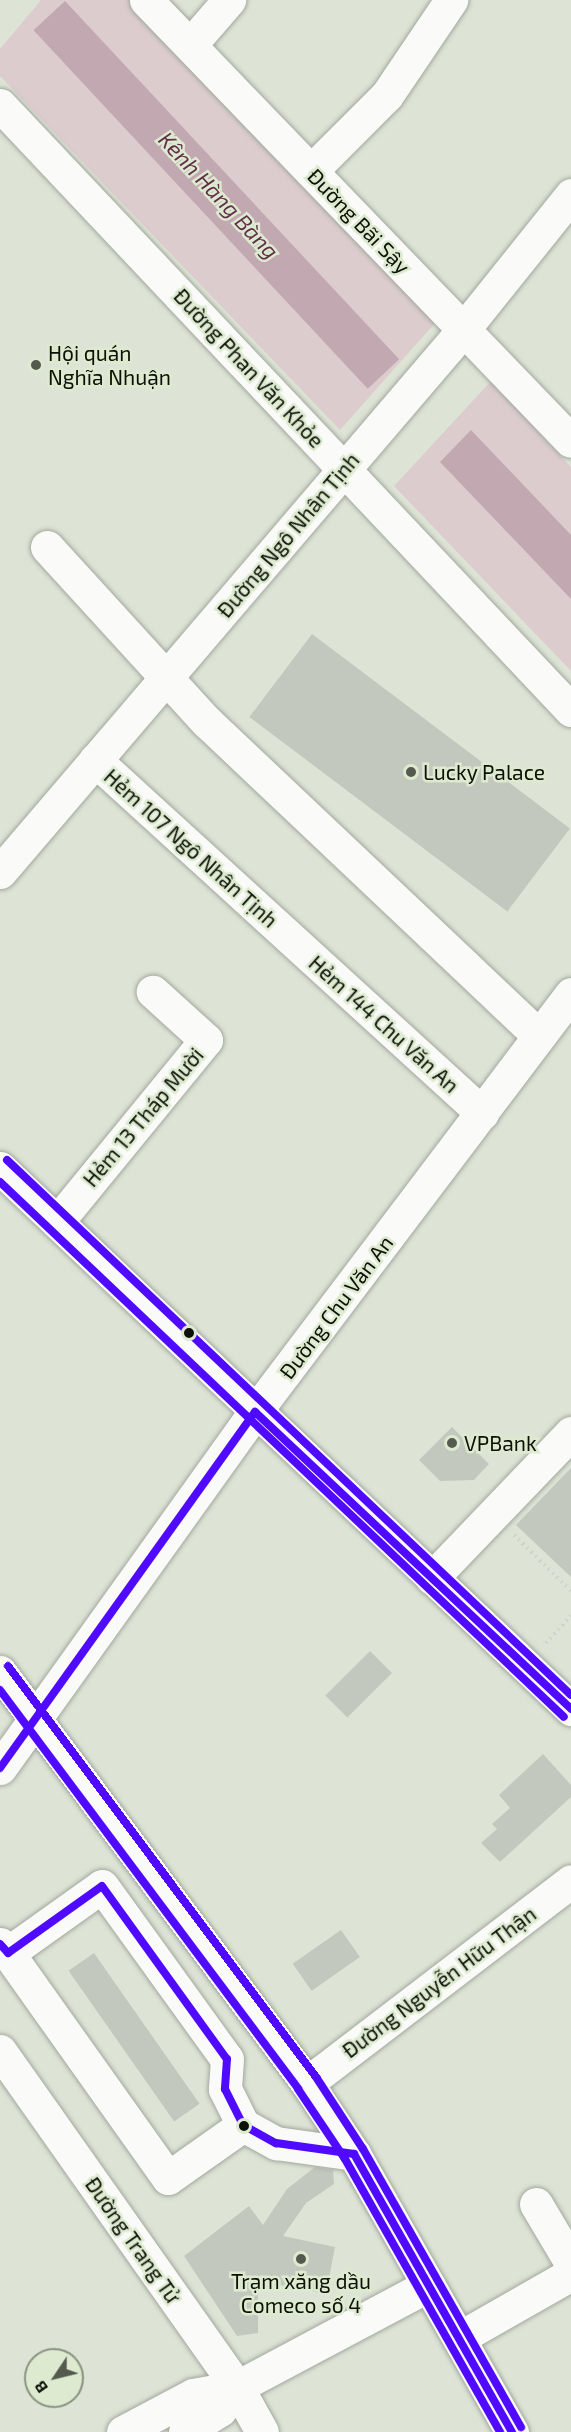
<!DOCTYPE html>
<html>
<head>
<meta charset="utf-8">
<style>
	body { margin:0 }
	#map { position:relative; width:571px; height:2432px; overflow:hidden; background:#dde4d6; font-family:"Exo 2",sans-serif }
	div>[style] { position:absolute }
	.green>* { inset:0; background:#dcccce }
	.water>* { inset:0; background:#c1a8b1; transform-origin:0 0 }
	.building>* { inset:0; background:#c2c8bd; transform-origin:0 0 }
	.path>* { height:4px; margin-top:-2px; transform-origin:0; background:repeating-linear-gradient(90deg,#cfd1ce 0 1.5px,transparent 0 6px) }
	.roads { filter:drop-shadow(0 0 2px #a2a89d) drop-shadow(0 0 2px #a2a89d) }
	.minor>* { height:33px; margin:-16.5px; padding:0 16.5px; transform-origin:16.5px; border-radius:16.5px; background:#fafbf9 }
	.major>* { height:33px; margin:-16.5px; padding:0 16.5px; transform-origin:16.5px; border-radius:16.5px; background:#fafbf9 }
	.bus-1>* { height:8px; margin:-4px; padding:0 4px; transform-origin:4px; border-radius:4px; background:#4f0aff }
	.bus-2>* { height:8px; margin:-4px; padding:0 4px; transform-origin:4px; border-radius:4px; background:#4f0aff }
	.bus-3>* { height:8px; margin:-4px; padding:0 4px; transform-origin:4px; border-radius:4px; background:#4f0aff }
	.dots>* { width:16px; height:16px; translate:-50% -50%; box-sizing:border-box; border:3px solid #ddead0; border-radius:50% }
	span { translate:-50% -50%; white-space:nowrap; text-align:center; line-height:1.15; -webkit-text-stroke:5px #ddead0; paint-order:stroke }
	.street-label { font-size:21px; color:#0c1007 }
	.poi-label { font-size:21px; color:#0c1007 }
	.left { translate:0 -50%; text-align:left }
	.water-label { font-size:22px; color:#62304a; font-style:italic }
	.north { position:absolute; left:24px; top:2348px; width:60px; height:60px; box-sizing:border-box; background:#ddead0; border:2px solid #899380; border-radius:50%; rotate:235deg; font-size:16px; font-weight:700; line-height:24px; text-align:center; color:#0c1007 }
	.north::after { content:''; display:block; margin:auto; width:21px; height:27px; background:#555a4f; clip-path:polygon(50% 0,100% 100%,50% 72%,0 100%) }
</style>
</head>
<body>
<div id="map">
	<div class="green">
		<i style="clip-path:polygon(41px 0,133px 0,435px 323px,340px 430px,0 76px,0 49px)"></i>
		<i style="clip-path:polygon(491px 381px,571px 467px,571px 671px,394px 486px)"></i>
	</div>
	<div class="water">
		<i style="left:65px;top:1px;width:490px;height:43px;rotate:47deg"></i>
		<i style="clip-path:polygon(471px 430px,571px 535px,571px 599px,440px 462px)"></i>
	</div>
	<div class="building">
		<i style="left:312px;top:634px;width:323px;height:104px;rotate:37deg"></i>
		<i style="clip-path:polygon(452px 1427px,489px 1464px,474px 1480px,440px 1481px,419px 1460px)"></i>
		<i style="clip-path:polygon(571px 1468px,571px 1577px,516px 1525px)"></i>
		<i style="left:370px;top:1651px;width:31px;height:63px;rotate:45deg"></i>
		<i style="clip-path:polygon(543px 1754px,571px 1785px,571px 1797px,500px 1862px,481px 1843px,497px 1829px,492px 1824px,510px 1808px,499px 1795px)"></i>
		<i style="left:341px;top:1930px;width:33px;height:59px;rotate:55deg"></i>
		<i style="left:94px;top:1953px;width:184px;height:31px;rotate:55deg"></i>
		<i style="clip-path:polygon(315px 2167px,333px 2170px,334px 2184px,306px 2203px,283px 2236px,335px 2247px,326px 2294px,258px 2281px,258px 2333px,237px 2336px,184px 2256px,249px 2206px,263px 2225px,287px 2189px)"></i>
	</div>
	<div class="path">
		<i style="left:514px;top:1535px;width:80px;rotate:44.5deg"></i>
		<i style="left:546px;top:1643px;width:37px;rotate:-47deg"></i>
	</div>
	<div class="roads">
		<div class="minor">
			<i style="left:146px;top:0;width:612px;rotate:46.06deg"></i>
			<i style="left:190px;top:45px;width:60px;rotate:-49.1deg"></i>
			<i style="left:0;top:105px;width:832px;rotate:46.66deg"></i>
			<i style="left:311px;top:171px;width:107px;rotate:-45deg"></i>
			<i style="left:387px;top:95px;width:115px;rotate:-56deg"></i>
			<i style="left:47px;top:547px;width:237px;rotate:47.6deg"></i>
			<i style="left:207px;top:722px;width:457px;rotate:43.4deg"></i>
			<i style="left:95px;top:760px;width:524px;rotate:42.37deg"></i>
			<i style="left:0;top:872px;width:713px;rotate:-49.49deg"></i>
			<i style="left:463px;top:330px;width:173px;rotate:-51.3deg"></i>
			<i style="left:57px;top:1222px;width:235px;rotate:-50.7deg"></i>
			<i style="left:206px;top:1040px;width:72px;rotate:-137.8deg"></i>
			<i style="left:432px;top:1578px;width:201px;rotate:-46.2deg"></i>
			<i style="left:0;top:1768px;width:438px;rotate:-54.4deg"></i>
			<i style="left:255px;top:1412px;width:524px;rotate:-52.91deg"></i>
			<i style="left:0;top:1944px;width:12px;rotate:48deg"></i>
			<i style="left:8px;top:1953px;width:115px;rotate:-35.5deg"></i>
			<i style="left:102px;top:1886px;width:213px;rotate:54.2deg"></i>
			<i style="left:227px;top:2059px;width:30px;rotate:94deg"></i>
			<i style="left:225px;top:2089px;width:40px;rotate:63.4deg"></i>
			<i style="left:243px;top:2125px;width:38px;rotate:29deg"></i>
			<i style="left:276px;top:2143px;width:79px;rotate:8deg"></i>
			<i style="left:8px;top:1953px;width:276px;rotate:54.6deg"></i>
			<i style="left:168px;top:2178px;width:92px;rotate:-35.2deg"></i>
			<i style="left:0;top:2051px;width:411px;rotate:54.8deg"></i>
			<i style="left:237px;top:2387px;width:51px;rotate:60.9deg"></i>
			<i style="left:307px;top:2083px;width:332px;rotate:-37.4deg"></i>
			<i style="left:536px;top:2204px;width:69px;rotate:59.3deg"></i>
			<i style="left:459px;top:2338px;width:129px;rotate:-29.7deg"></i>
		</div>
		<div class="major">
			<i style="left:0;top:1168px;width:787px;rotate:43.45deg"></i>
			<i style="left:0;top:1672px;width:513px;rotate:53.24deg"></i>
			<i style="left:307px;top:2083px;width:85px;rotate:56.5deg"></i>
			<i style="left:354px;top:2154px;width:320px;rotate:60.4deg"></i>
			<i style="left:123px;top:2432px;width:79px;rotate:-27.9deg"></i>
			<i style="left:193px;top:2395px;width:45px;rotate:-10.3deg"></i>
			<i style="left:237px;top:2387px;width:217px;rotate:-28deg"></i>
			<i style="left:185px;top:2432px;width:41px;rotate:-32.2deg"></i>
			<i style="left:220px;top:2410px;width:29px;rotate:-54deg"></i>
		</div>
	</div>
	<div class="bus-1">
		<i style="left:0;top:1768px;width:438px;rotate:-54.4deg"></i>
		<i style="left:255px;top:1412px;width:434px;rotate:43.2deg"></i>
		<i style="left:0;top:1944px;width:12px;rotate:48deg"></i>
		<i style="left:8px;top:1953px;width:115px;rotate:-35.5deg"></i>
		<i style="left:102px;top:1886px;width:213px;rotate:54.2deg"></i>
		<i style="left:227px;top:2059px;width:30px;rotate:94deg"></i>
		<i style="left:225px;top:2089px;width:40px;rotate:63.4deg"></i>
		<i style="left:243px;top:2125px;width:38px;rotate:29deg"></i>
		<i style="left:276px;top:2143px;width:79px;rotate:8deg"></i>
		<i style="left:354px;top:2154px;width:320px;rotate:60.4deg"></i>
	</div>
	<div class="bus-2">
		<i style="left:0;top:1182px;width:777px;rotate:43.49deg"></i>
		<i style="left:0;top:1690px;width:498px;rotate:53.2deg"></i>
		<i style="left:298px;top:2089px;width:84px;rotate:56.1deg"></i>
		<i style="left:345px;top:2159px;width:314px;rotate:60.4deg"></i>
	</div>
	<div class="bus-3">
		<i style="left:7px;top:1160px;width:777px;rotate:43.49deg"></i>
		<i style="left:8px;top:1666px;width:514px;rotate:53.15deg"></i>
		<i style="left:316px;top:2077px;width:86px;rotate:56.9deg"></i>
		<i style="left:363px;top:2149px;width:320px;rotate:60.4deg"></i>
	</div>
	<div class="dots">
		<i style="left:36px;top:365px;background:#555a4f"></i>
		<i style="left:411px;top:772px;background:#555a4f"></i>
		<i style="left:189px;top:1333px;background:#0c1007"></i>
		<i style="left:452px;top:1443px;background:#555a4f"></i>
		<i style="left:244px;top:2126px;background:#0c1007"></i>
		<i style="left:301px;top:2259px;background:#555a4f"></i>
	</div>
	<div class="street-label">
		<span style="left:359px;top:221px;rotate:46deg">Đường Bãi Sậy</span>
		<span style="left:249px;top:368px;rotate:47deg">Đường Phan Văn Khỏe</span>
		<span style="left:288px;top:535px;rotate:-50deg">Đường Ngô Nhân Tịnh</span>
		<span style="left:191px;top:848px;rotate:42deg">Hẻm 107 Ngô Nhân Tịnh</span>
		<span style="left:384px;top:1024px;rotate:42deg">Hẻm 144 Chu Văn An</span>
		<span style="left:143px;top:1117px;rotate:-50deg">Hẻm 13 Tháp Mười</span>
		<span style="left:336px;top:1307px;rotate:-53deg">Đường Chu Văn An</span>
		<span style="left:439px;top:1982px;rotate:-37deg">Đường Nguyễn Hữu Thận</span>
		<span style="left:133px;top:2240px;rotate:55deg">Đường Trang Tử</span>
	</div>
	<div class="poi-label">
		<span class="left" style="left:48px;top:365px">Hội quán<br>Nghĩa Nhuận</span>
		<span class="left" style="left:423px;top:772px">Lucky Palace</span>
		<span class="left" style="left:464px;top:1443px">VPBank</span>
		<span style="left:301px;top:2293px">Trạm xăng dầu<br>Comeco số 4</span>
	</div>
	<div class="water-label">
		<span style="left:219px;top:195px;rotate:47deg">Kênh Hàng Bàng</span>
	</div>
	<div class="north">B</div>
</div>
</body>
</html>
